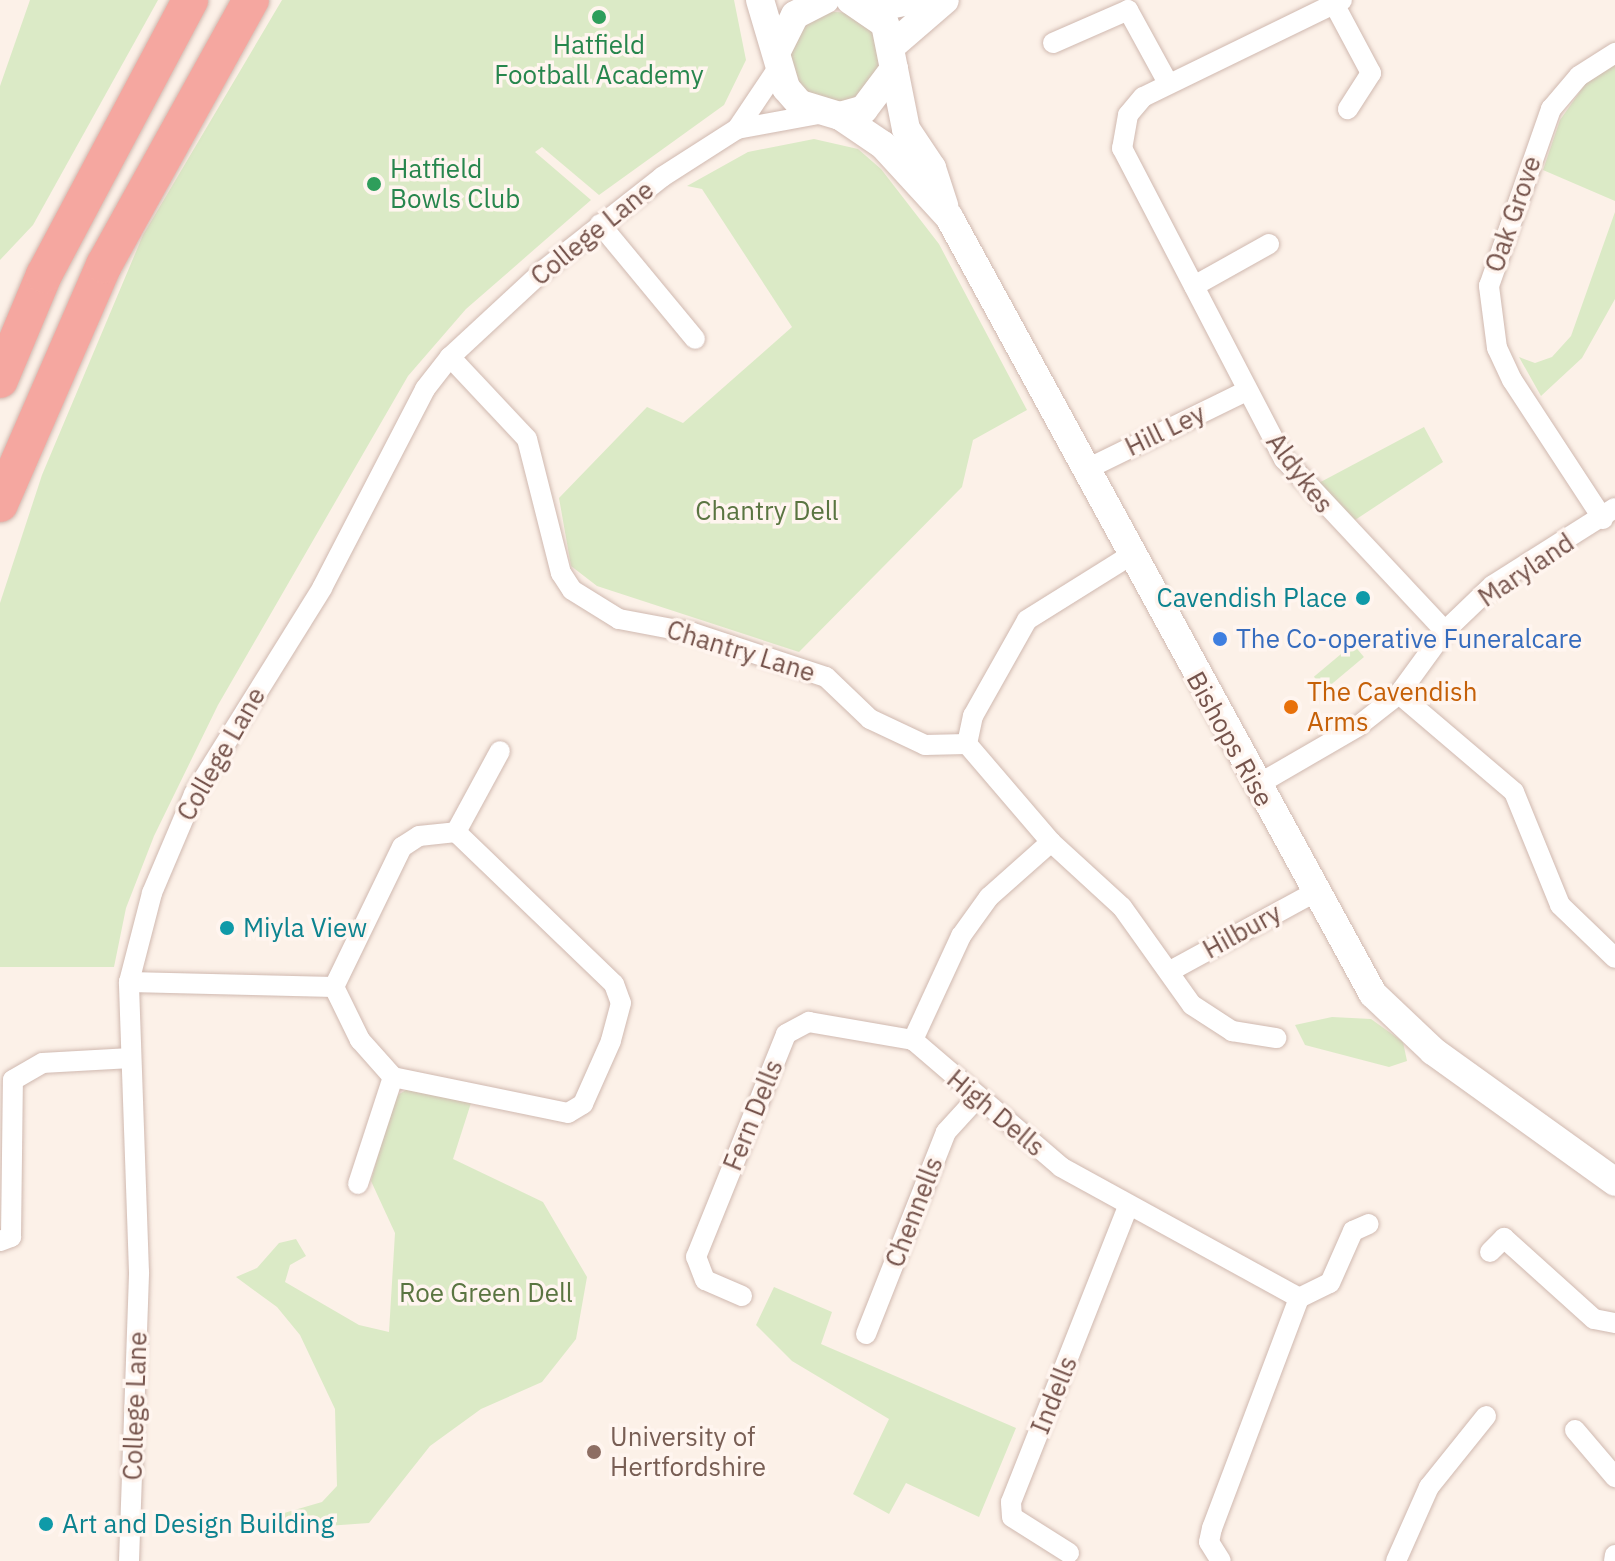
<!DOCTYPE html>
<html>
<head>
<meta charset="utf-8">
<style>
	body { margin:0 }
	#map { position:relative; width:1615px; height:1561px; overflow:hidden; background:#fcf1e8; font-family:"IBM Plex Sans",sans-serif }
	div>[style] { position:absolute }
	.green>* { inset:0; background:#dbeac6; transform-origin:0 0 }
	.round { border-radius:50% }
	.roads { filter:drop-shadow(0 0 2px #d0b9b0) drop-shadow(0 0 2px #d0b9b0) }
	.street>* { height:20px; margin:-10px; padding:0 10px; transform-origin:10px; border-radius:10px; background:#fff }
	.secondary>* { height:28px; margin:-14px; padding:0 14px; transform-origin:14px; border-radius:14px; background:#fff }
	.highway>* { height:36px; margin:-18px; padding:0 18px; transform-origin:18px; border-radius:18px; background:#f5a7a0 }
	.dots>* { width:22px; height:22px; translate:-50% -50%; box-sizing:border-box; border:4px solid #fff5ef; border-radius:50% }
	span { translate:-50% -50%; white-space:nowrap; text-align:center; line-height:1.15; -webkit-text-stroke:7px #fff5ef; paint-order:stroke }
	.leisure-label { font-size:26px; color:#27864d }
	.left { translate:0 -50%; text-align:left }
	.street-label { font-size:26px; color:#76544c }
	.park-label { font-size:26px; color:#5a7541 }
	.culture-label { font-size:26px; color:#0d838f }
	.right { translate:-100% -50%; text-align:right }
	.shop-label { font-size:26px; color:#366cbe }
	.food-label { font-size:26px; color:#c56008 }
	.education-label { font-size:26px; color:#785e54 }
</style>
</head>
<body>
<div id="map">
	<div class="green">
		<i style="clip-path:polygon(30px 0,158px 0,33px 225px,0 260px,0 86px)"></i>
		<i style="clip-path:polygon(282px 0,734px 0,746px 60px,724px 105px,599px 195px,542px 147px,535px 152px,591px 200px,466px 309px,408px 376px,218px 705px,154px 836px,126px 908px,114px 967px,0 967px,0 603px,42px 475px,143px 235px)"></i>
		<i class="round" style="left:790px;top:12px;width:90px;height:90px"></i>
		<i style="clip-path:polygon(1615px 64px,1615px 201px,1543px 170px,1560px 120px,1586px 83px)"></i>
		<i style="clip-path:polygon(814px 139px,858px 149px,881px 169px,939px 244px,1027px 410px,973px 440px,962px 487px,799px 652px,597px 586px,571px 566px,559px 498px,647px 407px,683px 423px,792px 327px,702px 189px,687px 186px,748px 152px)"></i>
		<i style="clip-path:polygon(1615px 212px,1615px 299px,1582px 358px,1541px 396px,1519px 357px,1535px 363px,1552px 357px,1571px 336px)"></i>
		<i style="clip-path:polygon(1424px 427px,1443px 462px,1352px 522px,1315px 485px)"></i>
		<i style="left:1353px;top:644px;width:17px;height:51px;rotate:50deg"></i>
		<i style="clip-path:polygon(1332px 1017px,1371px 1019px,1403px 1042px,1407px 1061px,1389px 1067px,1305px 1045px,1295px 1025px)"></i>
		<i style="clip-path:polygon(408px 1089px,471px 1103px,453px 1159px,543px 1202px,587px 1277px,576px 1339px,542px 1382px,481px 1409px,430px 1446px,369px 1523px,256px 1531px,260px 1520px,322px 1502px,337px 1486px,335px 1409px,300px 1335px,277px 1307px,236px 1277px,257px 1268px,279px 1243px,296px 1239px,306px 1256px,290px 1265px,285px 1282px,359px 1325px,389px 1332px,395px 1233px,371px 1181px,394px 1097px)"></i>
		<i style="clip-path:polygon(774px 1287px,832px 1312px,821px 1344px,1016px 1428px,979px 1517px,906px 1483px,889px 1514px,853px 1494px,889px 1419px,792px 1361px,756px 1325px)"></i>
	</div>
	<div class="roads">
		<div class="street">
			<i style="left:1332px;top:0;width:83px;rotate:61.9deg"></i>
			<i style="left:1371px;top:73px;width:43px;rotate:122.6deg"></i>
			<i style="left:1342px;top:0;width:221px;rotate:154deg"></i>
			<i style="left:1143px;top:97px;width:23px;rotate:130deg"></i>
			<i style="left:1128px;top:115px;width:34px;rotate:100deg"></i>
			<i style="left:1122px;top:148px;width:351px;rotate:62.5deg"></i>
			<i style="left:1284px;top:459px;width:236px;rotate:46.9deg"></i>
			<i style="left:1053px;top:43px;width:82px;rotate:-23.7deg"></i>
			<i style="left:1128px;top:10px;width:83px;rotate:61.3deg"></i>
			<i style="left:737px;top:129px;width:73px;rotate:-56.1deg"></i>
			<i style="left:600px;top:224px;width:149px;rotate:50.4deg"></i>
			<i style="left:1194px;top:286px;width:86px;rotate:-29.2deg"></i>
			<i style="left:450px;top:357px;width:112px;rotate:46.8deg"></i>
			<i style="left:527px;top:439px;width:138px;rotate:75.8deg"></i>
			<i style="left:561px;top:573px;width:20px;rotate:57deg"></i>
			<i style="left:572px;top:590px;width:55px;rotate:31.7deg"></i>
			<i style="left:619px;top:619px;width:75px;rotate:10.7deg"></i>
			<i style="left:693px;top:633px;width:140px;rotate:18.3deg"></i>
			<i style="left:826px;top:677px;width:61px;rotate:43.7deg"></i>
			<i style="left:870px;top:719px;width:61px;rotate:25.3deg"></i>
			<i style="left:925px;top:745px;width:42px;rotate:-1.4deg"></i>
			<i style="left:967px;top:744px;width:129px;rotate:49.4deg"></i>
			<i style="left:1051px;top:842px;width:96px;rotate:42.5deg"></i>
			<i style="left:1122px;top:907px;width:120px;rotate:54.5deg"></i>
			<i style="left:1192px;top:1005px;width:48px;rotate:33deg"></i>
			<i style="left:1232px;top:1031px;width:45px;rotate:9deg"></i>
			<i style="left:1085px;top:470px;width:179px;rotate:-26.1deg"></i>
			<i style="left:1603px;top:519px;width:166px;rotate:-123.2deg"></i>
			<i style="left:1512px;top:380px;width:35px;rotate:-115deg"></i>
			<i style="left:1497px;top:348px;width:63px;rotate:-97.4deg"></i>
			<i style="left:1489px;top:286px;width:188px;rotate:-70.7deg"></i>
			<i style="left:1551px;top:109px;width:43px;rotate:-49.7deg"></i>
			<i style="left:1579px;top:76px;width:43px;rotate:-32.6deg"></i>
			<i style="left:1399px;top:694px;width:151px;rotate:40.4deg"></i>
			<i style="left:1514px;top:792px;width:122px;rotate:67.8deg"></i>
			<i style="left:1560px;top:905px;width:76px;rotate:43.9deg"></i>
			<i style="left:967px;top:744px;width:29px;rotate:-78deg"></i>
			<i style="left:973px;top:716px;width:110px;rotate:-60.6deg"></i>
			<i style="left:1027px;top:620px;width:123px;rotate:-32deg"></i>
			<i style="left:1257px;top:785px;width:116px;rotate:-30.1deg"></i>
			<i style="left:1357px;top:727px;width:53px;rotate:-38.2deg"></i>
			<i style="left:1399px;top:694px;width:78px;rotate:-53.9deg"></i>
			<i style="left:1445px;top:631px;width:66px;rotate:-43.8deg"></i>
			<i style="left:1493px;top:585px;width:144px;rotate:-32.3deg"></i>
			<i style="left:456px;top:832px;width:219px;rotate:43.9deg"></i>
			<i style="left:614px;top:984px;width:20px;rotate:70deg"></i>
			<i style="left:621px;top:1003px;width:39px;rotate:105deg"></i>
			<i style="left:611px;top:1041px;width:69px;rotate:114deg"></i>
			<i style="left:583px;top:1104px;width:17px;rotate:149deg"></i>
			<i style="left:568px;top:1113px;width:179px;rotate:-168.4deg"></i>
			<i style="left:393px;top:1077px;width:50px;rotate:-131.7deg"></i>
			<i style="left:360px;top:1040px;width:59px;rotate:-116.1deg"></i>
			<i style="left:334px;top:987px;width:156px;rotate:-64.1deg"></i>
			<i style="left:402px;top:847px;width:20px;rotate:-33deg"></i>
			<i style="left:419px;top:836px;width:37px;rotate:-6deg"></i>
			<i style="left:456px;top:832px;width:92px;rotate:-61.5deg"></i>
			<i style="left:1051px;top:842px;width:83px;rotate:138.4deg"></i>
			<i style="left:989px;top:897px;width:48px;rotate:125.7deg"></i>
			<i style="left:961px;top:936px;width:115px;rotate:114.8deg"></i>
			<i style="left:913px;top:1040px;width:195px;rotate:40.6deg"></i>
			<i style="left:1061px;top:1167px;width:272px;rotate:28.8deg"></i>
			<i style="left:1299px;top:1298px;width:246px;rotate:110.7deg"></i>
			<i style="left:1212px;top:1528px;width:14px;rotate:102deg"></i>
			<i style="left:1209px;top:1542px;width:22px;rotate:58deg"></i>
			<i style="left:1172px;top:970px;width:161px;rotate:-28.6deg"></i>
			<i style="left:129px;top:982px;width:205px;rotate:1.4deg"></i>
			<i style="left:358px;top:1184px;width:113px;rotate:-71.9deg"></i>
			<i style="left:0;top:1241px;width:12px;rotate:-20deg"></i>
			<i style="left:11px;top:1237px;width:157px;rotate:-89.3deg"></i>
			<i style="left:13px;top:1080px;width:34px;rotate:-30deg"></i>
			<i style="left:43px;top:1063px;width:87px;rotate:-3.3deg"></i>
			<i style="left:1490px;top:1252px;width:20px;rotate:-45deg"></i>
			<i style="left:1504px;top:1238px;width:121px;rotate:42deg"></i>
			<i style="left:1594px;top:1319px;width:21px;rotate:11deg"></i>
			<i style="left:742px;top:1296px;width:40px;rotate:-156.6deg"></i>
			<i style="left:705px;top:1280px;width:25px;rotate:-111deg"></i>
			<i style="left:696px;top:1257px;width:240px;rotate:-68deg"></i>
			<i style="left:786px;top:1034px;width:26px;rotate:-28deg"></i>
			<i style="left:809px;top:1022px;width:106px;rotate:9.8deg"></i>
			<i style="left:1299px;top:1298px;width:34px;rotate:-26deg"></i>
			<i style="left:1330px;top:1283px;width:57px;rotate:-66.1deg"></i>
			<i style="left:1353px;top:1231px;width:17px;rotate:-24deg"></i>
			<i style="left:866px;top:1334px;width:217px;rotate:-68.4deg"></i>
			<i style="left:946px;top:1132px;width:46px;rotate:-47.6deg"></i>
			<i style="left:1575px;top:1430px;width:62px;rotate:49.6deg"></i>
			<i style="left:1069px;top:1553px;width:67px;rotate:-147.7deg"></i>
			<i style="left:1012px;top:1517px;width:15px;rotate:-94deg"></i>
			<i style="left:1011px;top:1502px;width:315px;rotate:-68.4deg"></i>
			<i style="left:129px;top:1561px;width:289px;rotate:-88deg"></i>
			<i style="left:139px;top:1272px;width:290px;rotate:-92deg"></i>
			<i style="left:129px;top:982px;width:92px;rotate:-75.5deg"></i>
			<i style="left:152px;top:893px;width:108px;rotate:-67deg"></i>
			<i style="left:194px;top:794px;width:243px;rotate:-58.1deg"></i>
			<i style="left:322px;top:588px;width:224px;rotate:-62.6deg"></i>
			<i style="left:425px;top:389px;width:41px;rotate:-52deg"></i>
			<i style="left:450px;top:357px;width:128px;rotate:-42.8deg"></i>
			<i style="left:544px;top:270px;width:150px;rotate:-38.2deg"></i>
			<i style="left:662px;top:177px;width:89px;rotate:-32.6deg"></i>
			<i style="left:737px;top:129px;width:83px;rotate:-10.4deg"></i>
			<i style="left:1396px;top:1561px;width:81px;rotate:-66deg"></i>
			<i style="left:1429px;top:1487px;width:91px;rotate:-51.2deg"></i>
			<i style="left:1614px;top:1561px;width:6px;rotate:-81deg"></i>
		</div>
		<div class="secondary">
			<i style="left:760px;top:0;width:92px;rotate:73.5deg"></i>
			<i style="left:786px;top:88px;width:21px;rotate:49deg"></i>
			<i style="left:800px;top:104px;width:42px;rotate:16.7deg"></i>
			<i style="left:840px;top:116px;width:25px;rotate:-16deg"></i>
			<i style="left:864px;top:109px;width:50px;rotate:-53.1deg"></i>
			<i style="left:894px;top:69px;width:46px;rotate:-101.3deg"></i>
			<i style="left:885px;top:24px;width:42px;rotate:-145.6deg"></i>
			<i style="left:870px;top:9px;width:44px;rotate:-11.8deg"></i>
			<i style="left:894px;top:44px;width:67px;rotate:-40.8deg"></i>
			<i style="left:777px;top:51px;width:40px;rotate:-63.4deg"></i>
			<i style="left:795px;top:15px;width:34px;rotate:-27deg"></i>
			<i style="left:894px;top:69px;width:61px;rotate:78.7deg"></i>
			<i style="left:906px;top:129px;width:47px;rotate:56.3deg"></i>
			<i style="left:932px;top:168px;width:40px;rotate:72deg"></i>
			<i style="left:840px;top:116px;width:52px;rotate:34deg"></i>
			<i style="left:883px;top:145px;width:98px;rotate:47.5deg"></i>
			<i style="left:949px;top:217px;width:885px;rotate:61.38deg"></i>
			<i style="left:1373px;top:994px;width:83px;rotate:43.5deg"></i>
			<i style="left:1433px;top:1051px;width:224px;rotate:35.7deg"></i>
		</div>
		<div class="highway">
			<i style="left:0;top:380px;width:114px;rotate:-67.3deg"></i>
			<i style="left:44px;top:275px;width:311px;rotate:-62deg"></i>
			<i style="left:0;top:504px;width:261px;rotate:-66.5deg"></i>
			<i style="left:104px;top:265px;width:303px;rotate:-61deg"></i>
		</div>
	</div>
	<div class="dots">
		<i style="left:599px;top:17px;background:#2e9e5b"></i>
		<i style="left:374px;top:184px;background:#2e9e5b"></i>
		<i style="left:1363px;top:598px;background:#0f9aa8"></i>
		<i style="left:1220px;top:639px;background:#3f7fe0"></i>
		<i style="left:1291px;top:707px;background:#e8710a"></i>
		<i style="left:227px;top:928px;background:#0f9aa8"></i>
		<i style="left:594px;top:1452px;background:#8d6e63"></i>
		<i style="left:46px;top:1524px;background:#0f9aa8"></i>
	</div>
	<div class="leisure-label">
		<span style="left:599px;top:60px">Hatfield<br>Football Academy</span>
		<span class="left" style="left:390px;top:184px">Hatfield<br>Bowls Club</span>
	</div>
	<div class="street-label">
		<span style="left:1513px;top:214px;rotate:-71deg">Oak Grove</span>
		<span style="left:592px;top:233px;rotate:-39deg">College Lane</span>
		<span style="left:1165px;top:430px;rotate:-26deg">Hill Ley</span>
		<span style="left:1300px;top:473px;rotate:53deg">Aldykes</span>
		<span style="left:1526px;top:570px;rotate:-34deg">Maryland</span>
		<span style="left:741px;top:651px;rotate:17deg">Chantry Lane</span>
		<span style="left:1230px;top:739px;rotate:61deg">Bishops Rise</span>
		<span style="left:221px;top:754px;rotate:-60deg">College Lane</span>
		<span style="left:1242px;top:931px;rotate:-29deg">Hilbury</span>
		<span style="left:996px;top:1113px;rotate:40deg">High Dells</span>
		<span style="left:753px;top:1115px;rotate:-68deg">Fern Dells</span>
		<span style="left:914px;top:1212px;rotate:-69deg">Chennells</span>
		<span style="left:1054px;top:1395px;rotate:-68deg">Indells</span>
		<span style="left:135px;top:1406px;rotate:-88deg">College Lane</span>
	</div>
	<div class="park-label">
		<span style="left:767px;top:511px">Chantry Dell</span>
		<span style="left:486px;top:1293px">Roe Green Dell</span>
	</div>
	<div class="culture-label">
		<span class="right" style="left:1347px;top:598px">Cavendish Place</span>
		<span class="left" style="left:243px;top:928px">Miyla View</span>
		<span class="left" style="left:62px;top:1524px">Art and Design Building</span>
	</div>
	<div class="shop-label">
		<span class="left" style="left:1236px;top:639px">The Co-operative Funeralcare</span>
	</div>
	<div class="food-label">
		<span class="left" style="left:1307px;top:707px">The Cavendish<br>Arms</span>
	</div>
	<div class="education-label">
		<span class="left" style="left:610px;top:1452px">University of<br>Hertfordshire</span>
	</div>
</div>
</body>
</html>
